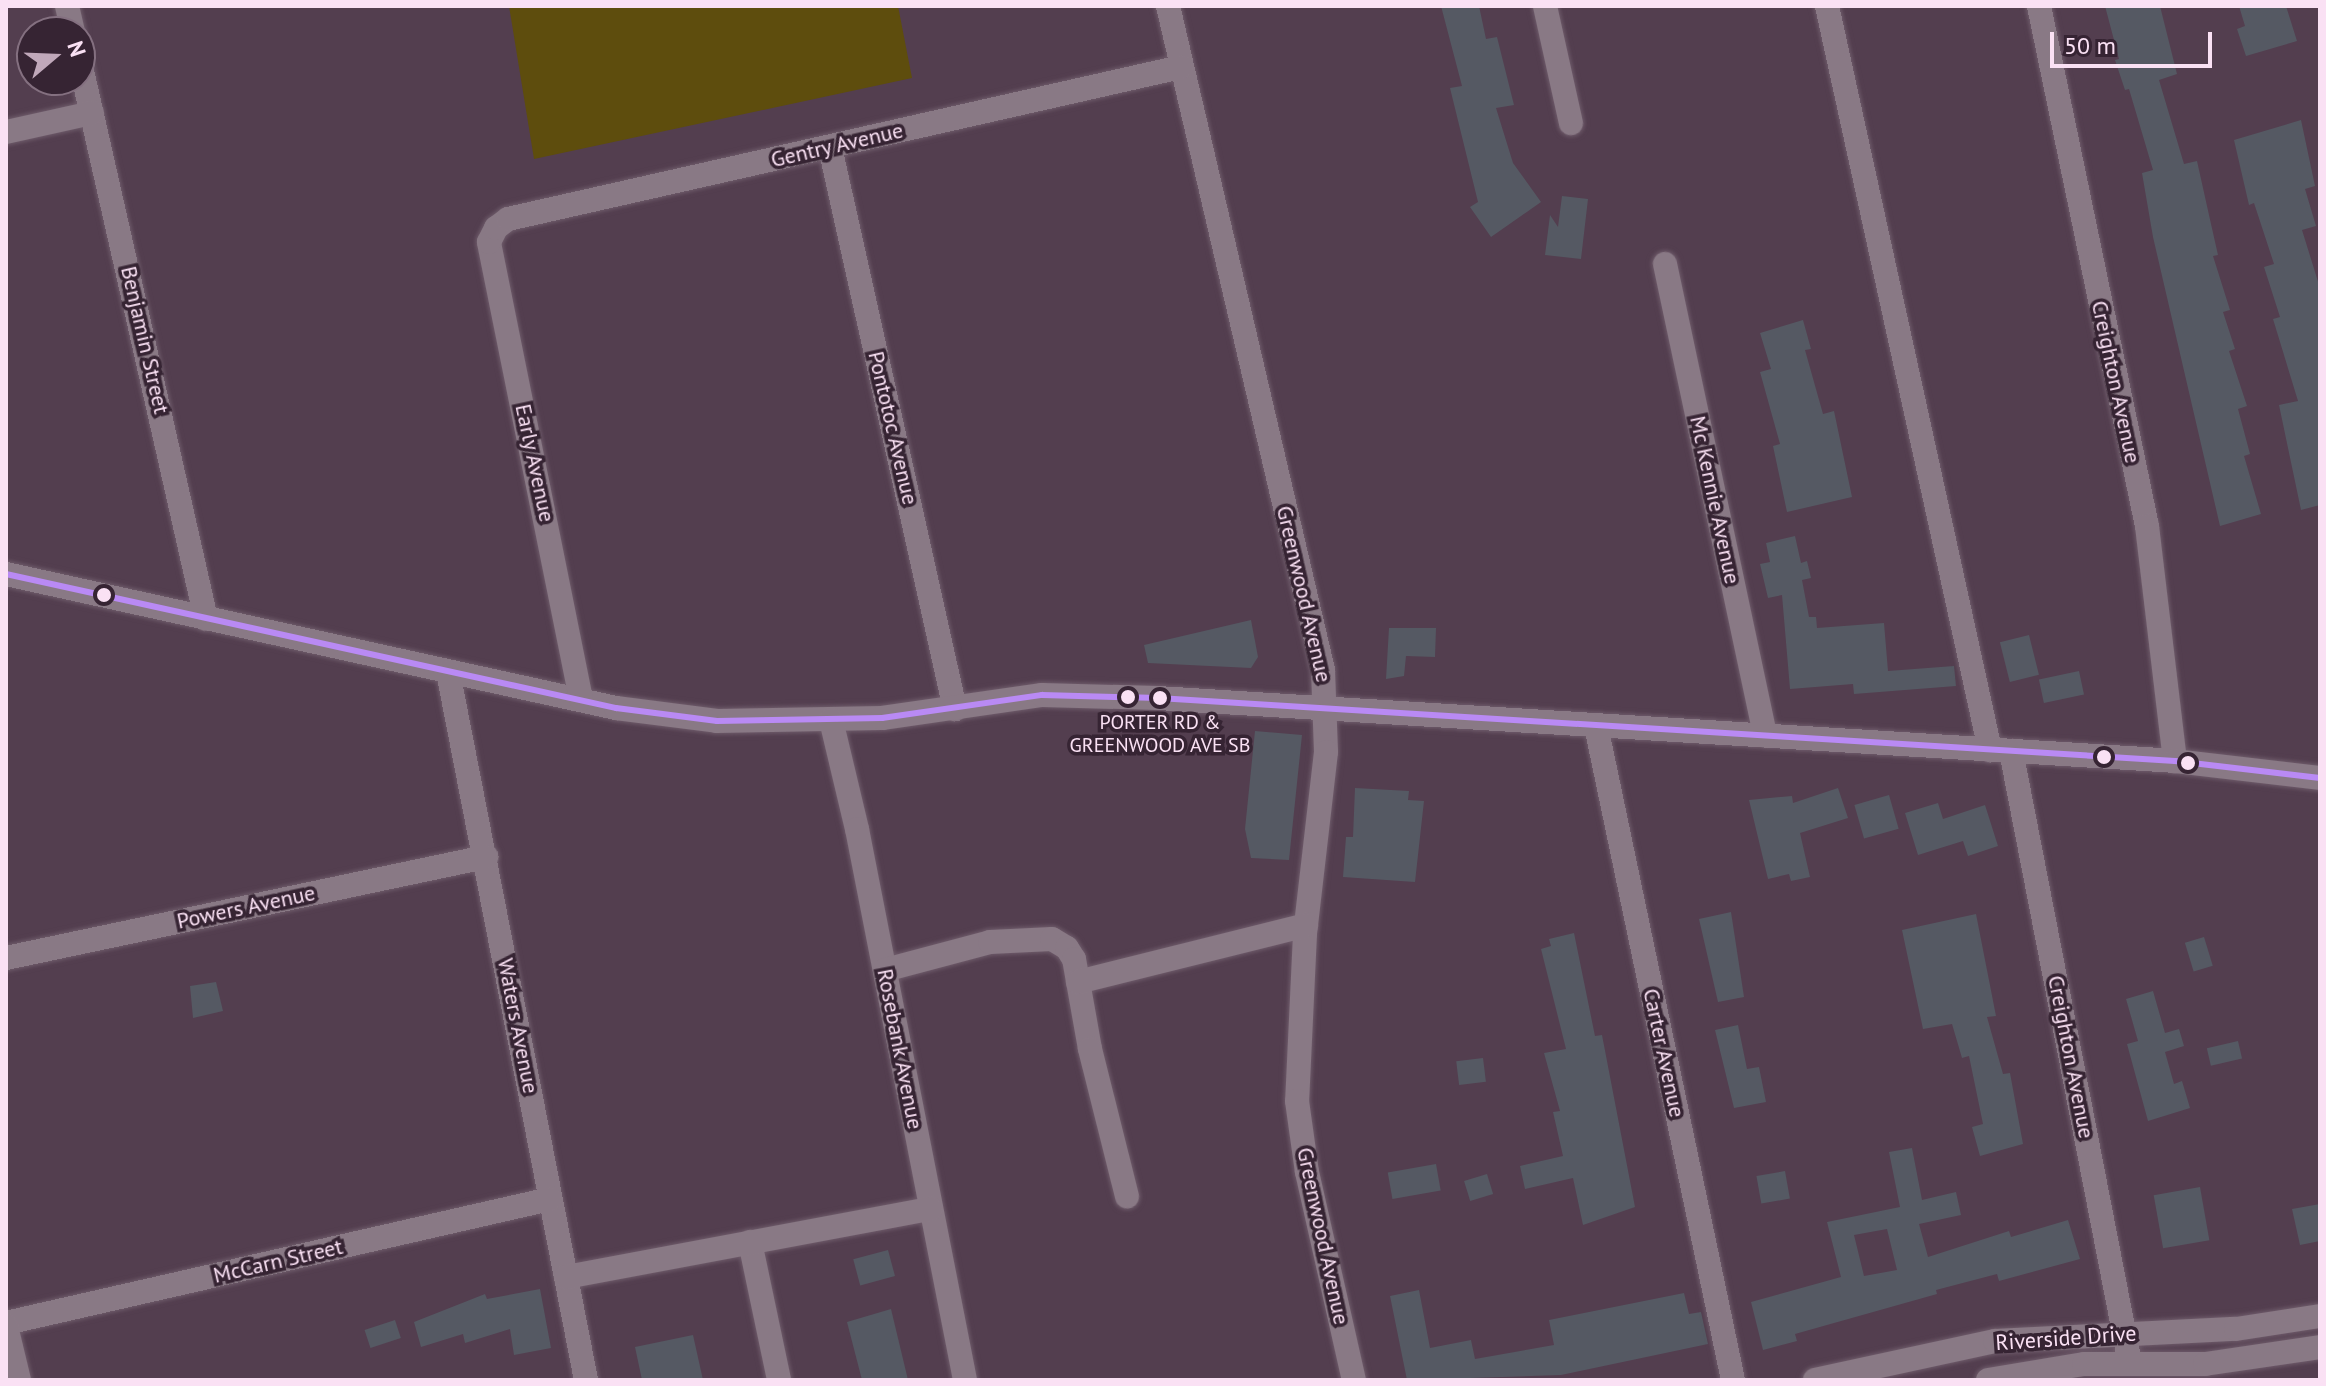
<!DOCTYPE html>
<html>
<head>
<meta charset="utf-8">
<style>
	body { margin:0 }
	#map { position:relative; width:2326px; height:1386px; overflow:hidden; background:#533e4f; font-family:"PT Sans",sans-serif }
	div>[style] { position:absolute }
	.green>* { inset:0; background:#5e4d0d }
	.building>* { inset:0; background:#555963; transform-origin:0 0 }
	.roads { filter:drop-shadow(0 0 2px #6e5b6a) drop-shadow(0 0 2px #6e5b6a) }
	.minor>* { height:24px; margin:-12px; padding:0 12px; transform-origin:12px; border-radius:12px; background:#897985 }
	.bus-1>* { height:6px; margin:-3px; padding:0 3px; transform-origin:3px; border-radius:3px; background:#b98af4 }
	.dots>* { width:22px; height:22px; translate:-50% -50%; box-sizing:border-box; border:4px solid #362433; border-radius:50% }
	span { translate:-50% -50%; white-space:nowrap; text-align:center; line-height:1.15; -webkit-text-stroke:7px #362433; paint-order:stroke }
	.bus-label { font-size:20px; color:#fae1f4 }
	.street-label { font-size:22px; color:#fae1f4 }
	.frame { position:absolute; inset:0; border:8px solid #fae1f4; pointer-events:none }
	.north { position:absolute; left:16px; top:16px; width:80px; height:80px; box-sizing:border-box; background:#362433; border:2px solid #847080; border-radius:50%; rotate:71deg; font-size:22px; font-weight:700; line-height:32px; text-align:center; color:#fae1f4 }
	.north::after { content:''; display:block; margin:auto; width:28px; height:36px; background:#c0a8ba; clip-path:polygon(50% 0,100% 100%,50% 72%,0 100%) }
	.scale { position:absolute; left:2050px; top:32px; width:162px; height:36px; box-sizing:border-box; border:4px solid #fae1f4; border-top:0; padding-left:10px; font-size:24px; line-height:28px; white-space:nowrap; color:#fae1f4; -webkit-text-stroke:6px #362433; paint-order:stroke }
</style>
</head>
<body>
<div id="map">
	<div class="green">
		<i style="clip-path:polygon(509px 6px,898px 6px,912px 78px,534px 159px)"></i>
	</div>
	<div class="building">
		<i style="clip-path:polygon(1441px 6px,1479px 6px,1486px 39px,1497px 37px,1514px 105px,1496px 108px,1513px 163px,1541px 202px,1491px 237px,1470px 207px,1478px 202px,1450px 88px,1462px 86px)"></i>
		<i style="clip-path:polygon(2105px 6px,2160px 6px,2177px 74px,2159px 80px,2184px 164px,2197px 161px,2209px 215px,2218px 255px,2213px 256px,2230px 310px,2223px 312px,2235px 349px,2229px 351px,2247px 406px,2238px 409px,2250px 454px,2244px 456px,2261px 514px,2220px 526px,2153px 237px,2142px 173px,2153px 170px,2129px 89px,2125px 90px,2115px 60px,2119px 59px)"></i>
		<i style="clip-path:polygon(2239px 6px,2286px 6px,2297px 41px,2246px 56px,2237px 29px,2245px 26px)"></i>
		<i style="clip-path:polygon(2301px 120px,2315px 186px,2305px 189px,2316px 226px,2302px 230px,2320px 288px,2320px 505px,2301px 510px,2279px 405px,2298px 401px,2273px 319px,2280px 317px,2264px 267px,2274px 264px,2254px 203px,2249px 205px,2234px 140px)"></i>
		<i style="clip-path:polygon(1562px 196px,1588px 199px,1581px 259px,1545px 255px,1550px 215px,1558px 227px)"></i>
		<i style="clip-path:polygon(1803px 320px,1811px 349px,1805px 350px,1823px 414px,1834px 411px,1852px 497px,1787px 512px,1773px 446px,1780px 444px,1760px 372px,1771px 369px,1760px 333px)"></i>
		<i style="clip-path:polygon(1795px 536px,1801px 563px,1807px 561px,1811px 578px,1802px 580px,1809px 617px,1816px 617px,1817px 628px,1884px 623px,1888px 671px,1954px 666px,1956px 686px,1854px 694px,1853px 684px,1790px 689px,1782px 595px,1768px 598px,1760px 564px,1770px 562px,1766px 543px)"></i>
		<i style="clip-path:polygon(1251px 620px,1258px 657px,1251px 668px,1148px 663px,1144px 645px)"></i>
		<i style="clip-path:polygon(1389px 628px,1436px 628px,1435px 657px,1406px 656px,1404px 676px,1386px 679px)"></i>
		<i style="left:2029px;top:635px;width:41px;height:30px;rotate:76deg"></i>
		<i style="left:2079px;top:671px;width:24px;height:41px;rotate:78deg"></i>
		<i style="clip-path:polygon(1255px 731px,1302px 735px,1289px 860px,1251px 858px,1245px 829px)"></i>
		<i style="clip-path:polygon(1355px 788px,1409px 791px,1408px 800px,1424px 801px,1415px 882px,1343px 877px,1346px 837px,1353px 837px)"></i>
		<i style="clip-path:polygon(1838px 788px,1848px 818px,1800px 833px,1810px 877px,1791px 881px,1789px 874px,1768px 879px,1749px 800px,1792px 796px,1793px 803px)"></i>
		<i style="left:1889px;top:795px;width:35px;height:36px;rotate:74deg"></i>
		<i style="clip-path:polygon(1938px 803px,1943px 819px,1985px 805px,1998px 846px,1968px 856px,1963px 841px,1918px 855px,1905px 813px)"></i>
		<i style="clip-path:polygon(1731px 912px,1744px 997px,1718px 1002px,1699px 919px)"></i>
		<i style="clip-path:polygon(1976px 914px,1996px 1016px,1987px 1017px,2003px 1074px,2010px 1073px,2023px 1144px,1980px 1156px,1972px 1127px,1983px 1124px,1969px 1056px,1962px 1058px,1952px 1024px,1923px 1029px,1902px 930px)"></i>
		<i style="clip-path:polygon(1574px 933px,1595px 1036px,1602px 1035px,1635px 1207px,1583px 1225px,1573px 1178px,1525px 1189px,1520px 1166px,1563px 1156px,1553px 1112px,1560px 1111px,1544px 1053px,1566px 1049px,1541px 949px,1551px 946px,1549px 939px)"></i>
		<i style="left:2204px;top:937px;width:30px;height:20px;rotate:73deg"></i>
		<i style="clip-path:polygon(216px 982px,223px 1011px,193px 1018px,190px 986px)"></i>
		<i style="clip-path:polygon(2153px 991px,2165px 1033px,2179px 1029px,2184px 1046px,2165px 1052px,2174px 1084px,2182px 1081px,2190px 1108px,2148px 1121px,2127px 1044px,2138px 1041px,2126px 999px)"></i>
		<i style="clip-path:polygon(1738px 1025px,1747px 1069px,1759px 1067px,1766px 1102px,1734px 1108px,1715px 1030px)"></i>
		<i style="left:2238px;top:1041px;width:18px;height:32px;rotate:77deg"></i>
		<i style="left:1483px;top:1058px;width:24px;height:27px;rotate:83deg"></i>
		<i style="clip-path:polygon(evenodd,1912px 1148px,1922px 1200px,1956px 1192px,1961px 1215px,1919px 1224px,1928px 1257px,2009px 1231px,2011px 1237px,2068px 1220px,2080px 1259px,1999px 1281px,1997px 1274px,1936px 1290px,1937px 1294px,1795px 1334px,1797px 1341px,1763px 1350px,1751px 1302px,1841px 1277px,1827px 1222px,1900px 1207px,1889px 1152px,1912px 1148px,1887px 1229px,1897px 1270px,1864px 1276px,1854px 1235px,1887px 1229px)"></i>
		<i style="left:1436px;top:1164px;width:27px;height:49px;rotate:80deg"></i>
		<i style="left:1785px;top:1171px;width:28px;height:29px;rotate:80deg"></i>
		<i style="left:1487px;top:1174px;width:21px;height:24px;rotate:73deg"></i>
		<i style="left:2200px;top:1187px;width:54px;height:47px;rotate:80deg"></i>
		<i style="clip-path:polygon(2320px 1204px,2320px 1241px,2300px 1245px,2292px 1209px)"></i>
		<i style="left:888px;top:1250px;width:27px;height:36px;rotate:75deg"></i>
		<i style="clip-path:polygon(540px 1289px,551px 1348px,514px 1355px,510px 1329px,465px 1343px,463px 1334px,421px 1347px,414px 1322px,485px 1294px,487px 1299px)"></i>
		<i style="clip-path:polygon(1419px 1290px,1430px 1348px,1471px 1340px,1475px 1359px,1554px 1345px,1549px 1320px,1684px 1293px,1689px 1314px,1701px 1312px,1708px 1344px,1561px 1375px,1407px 1380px,1390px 1296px)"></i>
		<i style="clip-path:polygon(891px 1309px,908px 1380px,862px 1380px,847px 1322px)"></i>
		<i style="left:395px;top:1320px;width:19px;height:32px;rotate:72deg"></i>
		<i style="clip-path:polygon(693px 1335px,703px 1380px,642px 1380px,635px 1347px)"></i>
	</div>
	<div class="roads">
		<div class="minor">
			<i style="left:67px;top:6px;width:27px;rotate:77deg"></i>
			<i style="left:1168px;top:6px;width:682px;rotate:76.86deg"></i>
			<i style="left:1323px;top:670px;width:82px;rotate:87.9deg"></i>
			<i style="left:1326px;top:752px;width:183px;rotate:96.6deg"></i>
			<i style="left:1305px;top:934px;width:167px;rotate:92.7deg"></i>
			<i style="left:1297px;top:1101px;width:72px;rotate:82deg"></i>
			<i style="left:1307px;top:1172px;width:213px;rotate:77.3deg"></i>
			<i style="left:1545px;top:6px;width:120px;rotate:77.5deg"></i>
			<i style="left:1827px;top:6px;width:762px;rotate:77.64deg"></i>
			<i style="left:2039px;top:6px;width:531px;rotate:78.27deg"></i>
			<i style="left:2147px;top:526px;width:237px;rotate:83.2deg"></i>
			<i style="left:80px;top:62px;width:571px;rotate:77.25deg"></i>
			<i style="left:6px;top:132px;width:88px;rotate:-12.5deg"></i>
			<i style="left:830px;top:147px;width:576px;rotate:77.46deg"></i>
			<i style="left:1665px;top:264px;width:482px;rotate:78deg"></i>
			<i style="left:6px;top:574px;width:625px;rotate:12.39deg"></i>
			<i style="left:616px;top:708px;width:102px;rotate:7.3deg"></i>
			<i style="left:717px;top:721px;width:165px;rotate:-1deg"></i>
			<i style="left:882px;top:718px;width:162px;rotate:-8.2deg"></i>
			<i style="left:1042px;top:695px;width:116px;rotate:1.5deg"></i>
			<i style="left:1158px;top:698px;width:1019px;rotate:3.54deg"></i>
			<i style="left:2175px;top:761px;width:146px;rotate:6.7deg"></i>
			<i style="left:448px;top:672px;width:721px;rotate:78.97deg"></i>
			<i style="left:581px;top:699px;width:466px;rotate:-101.4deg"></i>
			<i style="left:489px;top:242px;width:16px;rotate:-63deg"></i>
			<i style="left:496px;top:228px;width:15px;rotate:-37deg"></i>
			<i style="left:508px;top:219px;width:690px;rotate:-12.73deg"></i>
			<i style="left:831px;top:720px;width:112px;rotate:76.6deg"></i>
			<i style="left:857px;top:829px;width:561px;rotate:78.91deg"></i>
			<i style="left:1596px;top:726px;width:668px;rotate:78.17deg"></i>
			<i style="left:2011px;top:751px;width:623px;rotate:79deg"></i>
			<i style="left:6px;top:958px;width:491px;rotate:-11.9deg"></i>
			<i style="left:885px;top:970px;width:109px;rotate:-14.9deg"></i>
			<i style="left:990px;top:942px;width:62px;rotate:-2.8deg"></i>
			<i style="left:1052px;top:939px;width:17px;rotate:31deg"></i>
			<i style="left:1067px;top:948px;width:13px;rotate:58deg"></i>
			<i style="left:1074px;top:959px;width:91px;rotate:79.9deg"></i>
			<i style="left:1090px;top:1049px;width:152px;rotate:75.9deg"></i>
			<i style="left:1078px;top:982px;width:235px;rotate:-14deg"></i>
			<i style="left:750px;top:1242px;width:141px;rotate:78.1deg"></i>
			<i style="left:566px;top:1277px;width:371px;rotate:-10.6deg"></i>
			<i style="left:6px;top:1323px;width:558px;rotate:-12.84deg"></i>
			<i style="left:6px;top:1326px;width:56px;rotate:76.5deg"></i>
			<i style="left:1815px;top:1380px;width:184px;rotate:-12.2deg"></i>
			<i style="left:1995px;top:1341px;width:241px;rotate:-2.9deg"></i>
			<i style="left:2236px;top:1329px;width:85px;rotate:-8.8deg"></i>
			<i style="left:1988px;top:1380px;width:97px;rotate:-9.5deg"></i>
			<i style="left:2084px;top:1364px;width:121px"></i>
			<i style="left:2205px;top:1364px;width:116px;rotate:-8.4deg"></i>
		</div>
	</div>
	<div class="bus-1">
		<i style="left:6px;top:574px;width:625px;rotate:12.39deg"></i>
		<i style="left:616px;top:708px;width:102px;rotate:7.3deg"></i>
		<i style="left:717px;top:721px;width:165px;rotate:-1deg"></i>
		<i style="left:882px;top:718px;width:162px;rotate:-8.2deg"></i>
		<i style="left:1042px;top:695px;width:116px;rotate:1.5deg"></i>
		<i style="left:1158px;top:698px;width:1019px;rotate:3.54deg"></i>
		<i style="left:2175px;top:761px;width:146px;rotate:6.7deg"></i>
	</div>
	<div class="dots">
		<i style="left:104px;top:595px;background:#fae1f4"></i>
		<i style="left:1128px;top:697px;background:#fae1f4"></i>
		<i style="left:1160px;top:698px;background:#fae1f4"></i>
		<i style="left:2104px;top:757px;background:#fae1f4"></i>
		<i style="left:2188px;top:763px;background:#fae1f4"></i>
	</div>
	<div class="bus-label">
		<span style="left:1160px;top:734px">PORTER RD &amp;<br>GREENWOOD AVE SB</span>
	</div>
	<div class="street-label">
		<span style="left:837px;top:145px;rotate:-13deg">Gentry Avenue</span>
		<span style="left:145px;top:340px;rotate:77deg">Benjamin Street</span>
		<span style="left:2116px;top:382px;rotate:78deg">Creighton Avenue</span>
		<span style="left:893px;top:428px;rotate:77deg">Pontotoc Avenue</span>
		<span style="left:535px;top:463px;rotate:78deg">Early Avenue</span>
		<span style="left:1715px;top:500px;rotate:78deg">Mc Kennie Avenue</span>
		<span style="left:1304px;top:594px;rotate:77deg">Greenwood Avenue</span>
		<span style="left:246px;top:907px;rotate:-12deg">Powers Avenue</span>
		<span style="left:518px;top:1026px;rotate:79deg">Waters Avenue</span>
		<span style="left:900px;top:1049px;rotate:79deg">Rosebank Avenue</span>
		<span style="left:1664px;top:1053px;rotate:78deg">Carter Avenue</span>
		<span style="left:2071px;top:1057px;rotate:79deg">Creighton Avenue</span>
		<span style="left:1323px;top:1236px;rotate:78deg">Greenwood Avenue</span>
		<span style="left:278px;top:1261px;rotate:-13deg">McCarn Street</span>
		<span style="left:2066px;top:1338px;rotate:-4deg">Riverside Drive</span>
	</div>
	<div class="frame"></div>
	<div class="north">N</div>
	<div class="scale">50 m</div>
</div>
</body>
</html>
